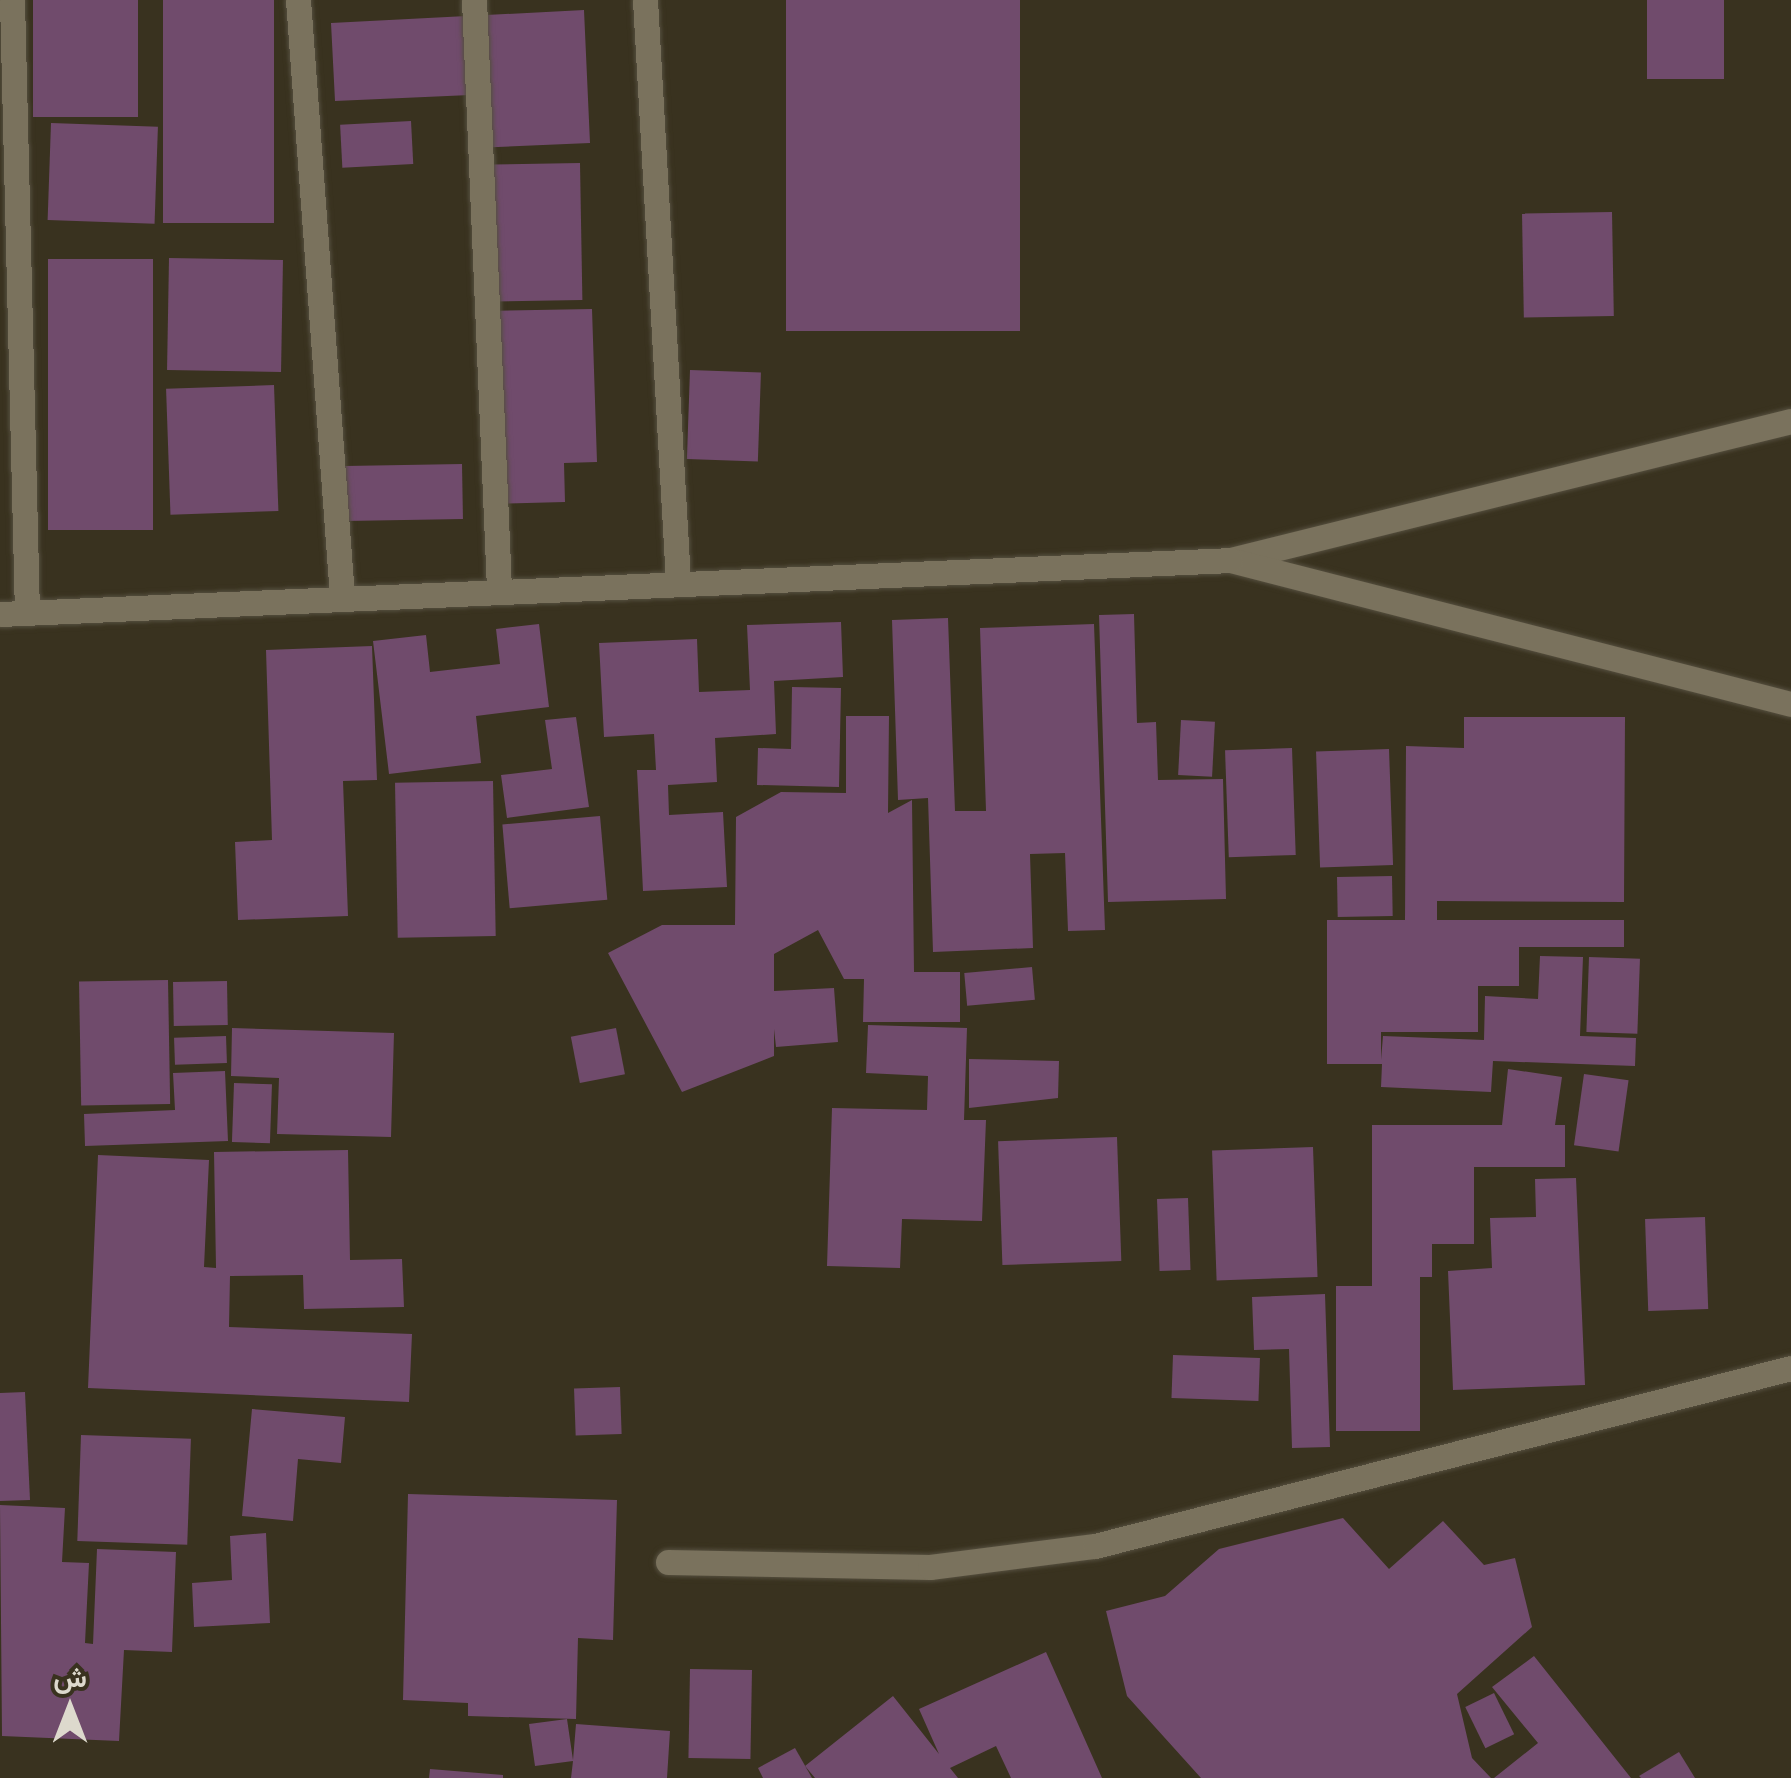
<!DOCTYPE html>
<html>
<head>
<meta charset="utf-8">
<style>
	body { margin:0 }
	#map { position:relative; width:1791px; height:1778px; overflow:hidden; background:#39321f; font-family:"Times New Roman",Vazirmatn,serif }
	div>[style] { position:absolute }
	.building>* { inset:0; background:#704b6c; transform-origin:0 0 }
	.roads { filter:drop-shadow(0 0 2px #554f3f) drop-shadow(0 0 2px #554f3f) }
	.minor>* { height:25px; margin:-12.5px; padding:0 12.5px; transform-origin:12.5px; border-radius:12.5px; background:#7a725d }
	span { translate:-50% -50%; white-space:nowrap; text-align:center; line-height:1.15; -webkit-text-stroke:10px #39321f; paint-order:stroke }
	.north { position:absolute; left:20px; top:1658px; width:100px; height:100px; -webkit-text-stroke:8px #39321f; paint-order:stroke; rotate:0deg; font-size:28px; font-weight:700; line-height:40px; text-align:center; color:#ddd9cd }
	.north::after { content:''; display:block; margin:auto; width:35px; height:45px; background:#ddd9cd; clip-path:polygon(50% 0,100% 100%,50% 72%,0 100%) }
</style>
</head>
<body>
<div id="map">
	<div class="building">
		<i style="left:33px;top:0;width:105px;height:117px"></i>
		<i style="left:163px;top:0;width:111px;height:223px"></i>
		<i style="left:786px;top:0;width:234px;height:331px"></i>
		<i style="left:1647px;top:0;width:77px;height:79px"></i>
		<i style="clip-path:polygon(584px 10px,590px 143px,473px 148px,470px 95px,335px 101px,331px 23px)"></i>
		<i style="left:411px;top:121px;width:43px;height:71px;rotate:87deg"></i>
		<i style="left:51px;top:123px;width:107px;height:97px;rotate:2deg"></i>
		<i style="left:580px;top:163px;width:137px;height:105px;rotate:89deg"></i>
		<i style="left:1612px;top:212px;width:104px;height:90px;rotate:89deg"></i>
		<i style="left:169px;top:258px;width:114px;height:112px;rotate:1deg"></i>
		<i style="left:48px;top:259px;width:105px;height:271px"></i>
		<i style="clip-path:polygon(592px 309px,597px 462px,564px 463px,565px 502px,491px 504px,485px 311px)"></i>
		<i style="left:690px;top:370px;width:71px;height:89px;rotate:2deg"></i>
		<i style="left:274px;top:385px;width:126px;height:108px;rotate:88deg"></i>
		<i style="left:462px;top:464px;width:55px;height:117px;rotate:89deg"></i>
		<i style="clip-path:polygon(1134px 614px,1137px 723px,1156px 722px,1158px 780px,1223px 779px,1226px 899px,1108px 902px,1099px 615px)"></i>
		<i style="clip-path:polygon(948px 618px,955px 811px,986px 811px,980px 628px,1094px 624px,1105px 930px,1068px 931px,1065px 853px,1030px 854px,1033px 948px,933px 952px,928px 798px,898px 800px,892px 620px)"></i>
		<i style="clip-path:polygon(841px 622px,843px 677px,774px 681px,776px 734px,715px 738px,717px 782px,668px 785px,669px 815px,723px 812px,727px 887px,643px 891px,637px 770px,656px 770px,654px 734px,604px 737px,599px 643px,697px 639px,699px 692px,750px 690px,747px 625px)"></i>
		<i style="clip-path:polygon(539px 624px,549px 707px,476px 716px,481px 763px,389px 774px,373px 641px,426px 635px,430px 672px,500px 664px,496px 629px)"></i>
		<i style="clip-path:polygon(372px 646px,377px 780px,343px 781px,348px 916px,238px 920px,235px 842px,272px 840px,266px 650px)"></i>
		<i style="clip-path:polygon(792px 687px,841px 688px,839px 787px,757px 785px,758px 748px,791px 749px)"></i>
		<i style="clip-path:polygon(846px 716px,889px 716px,888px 813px,912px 800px,914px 972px,960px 972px,960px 1022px,863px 1022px,864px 979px,844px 979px,818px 930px,774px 954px,774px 991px,834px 988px,838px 1042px,776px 1047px,774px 1029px,774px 1056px,682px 1092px,608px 953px,662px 925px,735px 925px,736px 817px,781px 792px,846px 793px)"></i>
		<i style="clip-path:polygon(576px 717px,589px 807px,507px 818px,501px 775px,552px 769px,545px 720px)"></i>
		<i style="clip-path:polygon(1464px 717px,1625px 717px,1624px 902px,1437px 901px,1437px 920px,1624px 920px,1624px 947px,1519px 947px,1519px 986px,1478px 986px,1478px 1032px,1381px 1032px,1381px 1060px,1383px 1036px,1484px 1040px,1485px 996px,1538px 999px,1540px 956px,1583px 957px,1580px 1036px,1636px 1038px,1635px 1066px,1493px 1061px,1491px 1092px,1381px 1087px,1382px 1064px,1327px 1064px,1327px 920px,1405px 920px,1406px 746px,1464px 748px)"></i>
		<i style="left:1181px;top:720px;width:34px;height:55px;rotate:3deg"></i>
		<i style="left:1292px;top:748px;width:107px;height:67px;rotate:88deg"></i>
		<i style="left:1389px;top:749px;width:116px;height:73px;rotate:88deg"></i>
		<i style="left:493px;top:781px;width:155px;height:98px;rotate:89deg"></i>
		<i style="left:600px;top:816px;width:84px;height:98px;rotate:85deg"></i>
		<i style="left:1392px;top:876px;width:40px;height:55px;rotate:89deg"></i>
		<i style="left:1589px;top:957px;width:51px;height:75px;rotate:2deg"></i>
		<i style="left:1032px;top:967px;width:33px;height:68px;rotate:85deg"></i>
		<i style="left:168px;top:980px;width:124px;height:89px;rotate:89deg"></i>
		<i style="left:227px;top:981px;width:44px;height:54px;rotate:89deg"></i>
		<i style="clip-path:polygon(868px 1025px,967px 1028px,964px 1120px,986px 1120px,982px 1221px,902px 1219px,900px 1268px,827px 1266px,832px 1108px,927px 1110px,928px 1076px,866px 1073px)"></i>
		<i style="clip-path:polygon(232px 1028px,394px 1033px,391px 1137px,277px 1134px,279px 1078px,231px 1076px)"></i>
		<i style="left:616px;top:1028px;width:47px;height:46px;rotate:79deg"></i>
		<i style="left:226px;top:1036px;width:27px;height:52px;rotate:88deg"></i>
		<i style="clip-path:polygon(969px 1059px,1059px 1061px,1058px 1098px,969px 1108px)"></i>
		<i style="clip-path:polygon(1508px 1069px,1562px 1077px,1555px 1125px,1565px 1125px,1565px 1167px,1474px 1167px,1474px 1244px,1432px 1244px,1432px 1277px,1420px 1277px,1420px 1431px,1336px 1431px,1336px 1286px,1372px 1286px,1372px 1125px,1502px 1125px)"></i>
		<i style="clip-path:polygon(225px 1071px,228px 1141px,85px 1146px,84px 1114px,175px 1110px,173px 1073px)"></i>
		<i style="left:1584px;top:1074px;width:45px;height:72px;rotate:8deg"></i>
		<i style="left:234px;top:1083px;width:38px;height:59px;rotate:2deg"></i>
		<i style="left:1117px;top:1137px;width:124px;height:119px;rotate:88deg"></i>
		<i style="left:1313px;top:1147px;width:130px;height:101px;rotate:88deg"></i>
		<i style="clip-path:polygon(348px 1150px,350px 1260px,402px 1259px,404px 1307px,304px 1309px,303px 1275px,230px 1276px,229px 1327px,412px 1334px,409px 1402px,88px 1388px,98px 1155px,209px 1160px,204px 1267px,216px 1268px,214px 1152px)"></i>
		<i style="clip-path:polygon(1576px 1178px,1585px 1385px,1453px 1390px,1448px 1271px,1492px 1268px,1490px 1218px,1536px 1217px,1535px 1179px)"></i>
		<i style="left:1188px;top:1198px;width:72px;height:31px;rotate:88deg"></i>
		<i style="left:1705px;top:1217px;width:92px;height:60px;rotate:88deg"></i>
		<i style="clip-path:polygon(1325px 1294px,1330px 1447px,1292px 1448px,1289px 1349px,1254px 1350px,1252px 1297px)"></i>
		<i style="left:1173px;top:1355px;width:87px;height:43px;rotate:2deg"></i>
		<i style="left:620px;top:1387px;width:47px;height:46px;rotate:88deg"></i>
		<i style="clip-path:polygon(25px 1392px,30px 1500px,0 1501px,0 1393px)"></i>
		<i style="clip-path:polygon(252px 1409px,345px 1417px,341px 1463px,298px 1459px,293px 1521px,242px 1516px)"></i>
		<i style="left:81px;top:1435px;width:110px;height:106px;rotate:2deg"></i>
		<i style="clip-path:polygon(408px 1494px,617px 1500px,613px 1640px,578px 1638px,576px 1719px,468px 1716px,468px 1703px,403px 1700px)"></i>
		<i style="clip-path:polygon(0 1505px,65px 1508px,62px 1562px,89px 1563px,85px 1643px,93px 1644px,97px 1549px,176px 1552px,172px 1652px,124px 1650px,119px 1741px,2px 1736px)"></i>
		<i style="clip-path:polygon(1343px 1518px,1389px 1569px,1443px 1521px,1484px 1565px,1515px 1558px,1532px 1627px,1457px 1694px,1472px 1758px,1491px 1778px,1201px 1778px,1127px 1696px,1106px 1611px,1165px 1596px,1219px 1549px)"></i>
		<i style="clip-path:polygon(266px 1533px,270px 1623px,194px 1627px,192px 1583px,232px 1580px,230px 1536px)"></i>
		<i style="clip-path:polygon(1046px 1652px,1102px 1778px,1011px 1778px,996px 1746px,950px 1768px,958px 1778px,815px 1778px,805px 1766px,893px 1696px,939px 1754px,919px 1709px)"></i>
		<i style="clip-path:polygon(1534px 1656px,1631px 1778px,1494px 1778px,1538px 1743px,1492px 1687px)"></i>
		<i style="left:690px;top:1669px;width:62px;height:89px;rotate:1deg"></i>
		<i style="left:1494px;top:1693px;width:46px;height:32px;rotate:64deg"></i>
		<i style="clip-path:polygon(567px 1719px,573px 1760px,576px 1724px,670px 1731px,667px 1778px,571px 1778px,573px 1761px,535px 1766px,529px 1724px)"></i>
		<i style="clip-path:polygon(795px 1748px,812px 1778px,763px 1778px,758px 1768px)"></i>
		<i style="clip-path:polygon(1679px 1752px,1695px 1778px,1641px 1778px,1639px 1776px)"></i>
		<i style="clip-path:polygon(430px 1769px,503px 1775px,503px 1778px,429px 1778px)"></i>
	</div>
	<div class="roads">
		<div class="minor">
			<i style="left:12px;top:0;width:613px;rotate:88.6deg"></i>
			<i style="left:298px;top:0;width:598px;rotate:85.78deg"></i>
			<i style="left:474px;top:0;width:589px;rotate:87.57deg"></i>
			<i style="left:645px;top:0;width:582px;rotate:86.75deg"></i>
			<i style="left:1791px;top:421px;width:578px;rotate:166.08deg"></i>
			<i style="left:1230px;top:560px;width:579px;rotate:14.4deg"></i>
			<i style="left:0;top:614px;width:1231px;rotate:-2.51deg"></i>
			<i style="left:668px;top:1562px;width:262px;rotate:1.1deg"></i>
			<i style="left:930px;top:1567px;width:166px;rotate:-7.3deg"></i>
			<i style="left:1095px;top:1546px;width:718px;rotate:-14.35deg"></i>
		</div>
	</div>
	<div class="north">ش</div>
</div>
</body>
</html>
